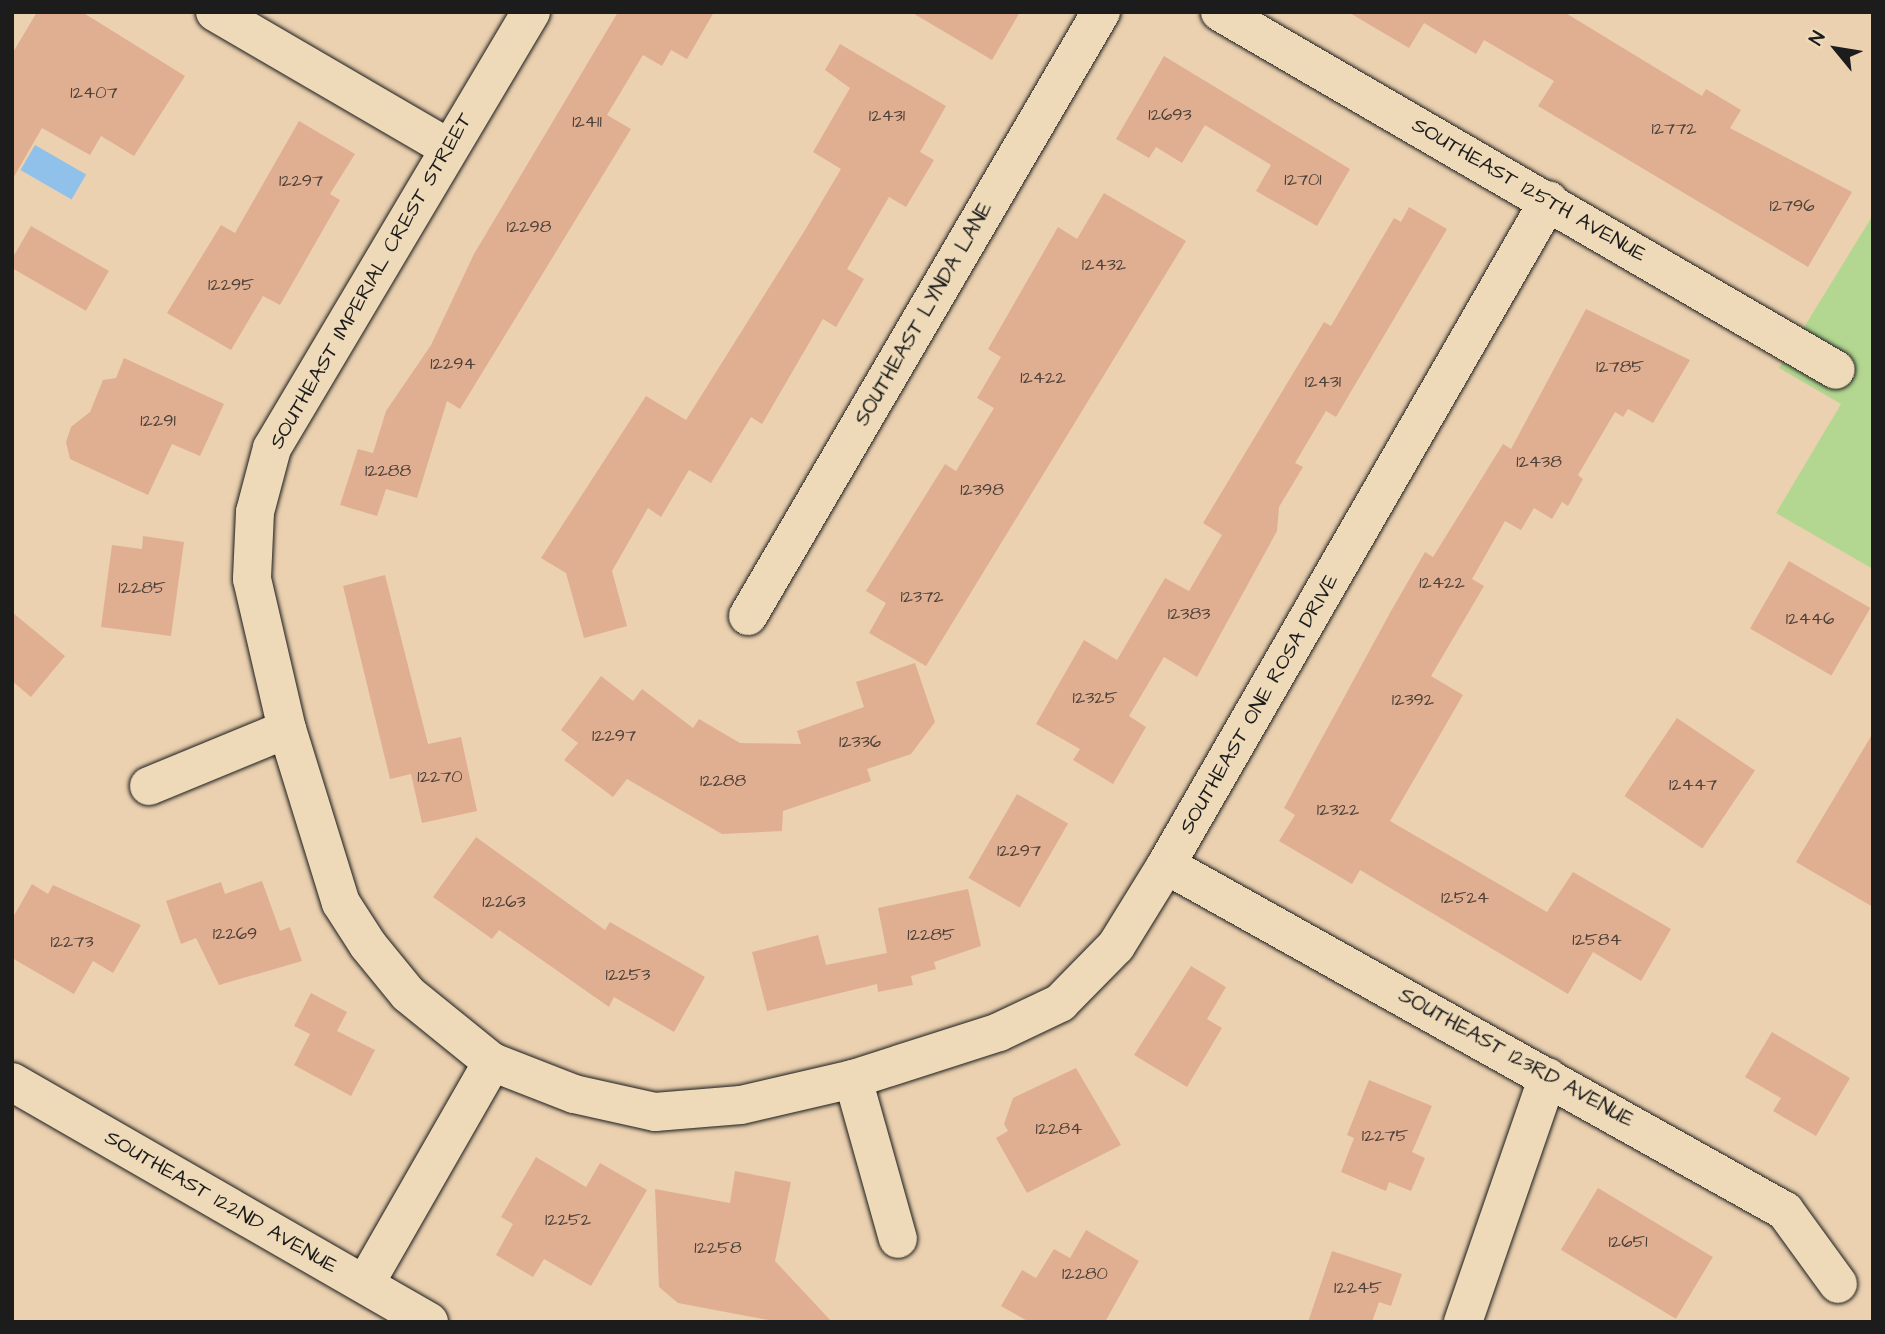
<!DOCTYPE html>
<html>
<head>
<meta charset="utf-8">
<style>
	body { margin:0 }
	#map { position:relative; width:1885px; height:1334px; overflow:hidden; background:#ebd1b0; font-family:"Architects Daughter",sans-serif }
	div>[style] { position:absolute }
	.green>* { inset:0; background:#b3d791 }
	.water>* { inset:0; background:#8fc1eb; transform-origin:0 0 }
	.building>* { inset:0; background:#e0af91; transform-origin:0 0 }
	.roads { filter:drop-shadow(0 0 2px #1c1c1c) drop-shadow(0 0 2px #1c1c1c) }
	.minor>* { height:38px; margin:-19px; padding:0 19px; transform-origin:19px; border-radius:19px; background:#eedab8 }
	.secondary>* { height:38px; margin:-19px; padding:0 19px; transform-origin:19px; border-radius:19px; background:#eedab8 }
	span { translate:-50% -50%; white-space:nowrap; text-align:center; line-height:1.15; -webkit-text-stroke:5px #eedab8; paint-order:stroke }
	.number-label { font-size:18px; color:#4d4139 }
	.number-label span { -webkit-text-stroke-width:0 }
	.street-label { font-size:21px; color:#1c1c1c }
	.frame { position:absolute; inset:0; border:14px solid #1c1c1c; pointer-events:none }
	.north { position:absolute; left:1801px; top:14px; width:70px; height:70px; -webkit-text-stroke:5px #eedab8; paint-order:stroke; rotate:300deg; font-size:19px; font-weight:700; line-height:28px; text-align:center; color:#1c1c1c }
	.north::after { content:''; display:block; margin:auto; width:24px; height:32px; background:#1c1c1c; clip-path:polygon(50% 0,100% 100%,50% 72%,0 100%) }
</style>
</head>
<body>
<div id="map">
	<div class="green">
		<i style="clip-path:polygon(1873px 215px,1873px 569px,1776px 513px,1841px 404px,1779px 368px)"></i>
	</div>
	<div class="water">
		<i style="left:35px;top:145px;width:59px;height:29px;rotate:30deg"></i>
	</div>
	<div class="building">
		<i style="clip-path:polygon(37px 12px,82px 12px,185px 76px,134px 156px,101px 136px,90px 155px,42px 128px,12px 180px,12px 54px)"></i>
		<i style="clip-path:polygon(618px 12px,714px 12px,687px 59px,671px 50px,662px 66px,643px 55px,607px 115px,631px 129px,460px 409px,447px 401px,417px 498px,386px 489px,377px 516px,340px 505px,358px 449px,373px 453px,386px 411px,431px 345px,474px 254px)"></i>
		<i style="clip-path:polygon(911px 12px,1020px 12px,992px 60px)"></i>
		<i style="clip-path:polygon(1348px 12px,1564px 12px,1702px 96px,1706px 89px,1741px 110px,1730px 128px,1852px 192px,1808px 267px,1538px 106px,1554px 81px,1484px 40px,1476px 54px,1424px 23px,1409px 48px)"></i>
		<i style="clip-path:polygon(840px 44px,946px 106px,920px 152px,934px 160px,906px 207px,889px 197px,847px 269px,864px 279px,836px 327px,823px 319px,762px 424px,751px 417px,711px 483px,689px 470px,661px 517px,648px 508px,612px 571px,627px 626px,584px 638px,566px 573px,541px 558px,646px 396px,686px 420px,805px 230px,841px 169px,813px 152px,850px 88px,825px 70px)"></i>
		<i style="clip-path:polygon(1164px 56px,1350px 169px,1317px 226px,1256px 191px,1271px 165px,1205px 125px,1182px 163px,1156px 147px,1149px 158px,1116px 139px)"></i>
		<i style="clip-path:polygon(299px 121px,355px 154px,330px 194px,340px 200px,280px 305px,263px 296px,231px 350px,167px 313px,221px 225px,235px 233px)"></i>
		<i style="clip-path:polygon(1104px 193px,1186px 241px,926px 666px,869px 633px,886px 603px,866px 591px,945px 464px,956px 471px,994px 408px,977px 398px,1001px 357px,988px 349px,1058px 227px,1077px 239px)"></i>
		<i style="clip-path:polygon(1409px 207px,1447px 229px,1336px 417px,1326px 411px,1295px 463px,1303px 467px,1279px 507px,1277px 531px,1197px 677px,1164px 657px,1129px 716px,1146px 727px,1113px 784px,1073px 760px,1080px 749px,1036px 724px,1084px 640px,1117px 660px,1165px 578px,1189px 591px,1222px 535px,1203px 523px,1324px 322px,1331px 326px,1394px 218px,1401px 222px)"></i>
		<i style="left:31px;top:226px;width:90px;height:46px;rotate:30deg"></i>
		<i style="clip-path:polygon(1586px 309px,1690px 360px,1653px 423px,1628px 409px,1623px 417px,1615px 412px,1578px 475px,1583px 479px,1568px 506px,1562px 502px,1552px 519px,1534px 508px,1521px 530px,1505px 521px,1472px 579px,1484px 586px,1431px 676px,1463px 695px,1390px 821px,1547px 912px,1573px 872px,1671px 929px,1641px 981px,1593px 952px,1568px 994px,1360px 870px,1352px 884px,1279px 841px,1295px 815px,1284px 808px,1391px 611px,1425px 552px,1433px 557px,1503px 444px,1511px 449px)"></i>
		<i style="clip-path:polygon(124px 358px,224px 404px,200px 456px,172px 444px,148px 495px,70px 459px,66px 442px,71px 427px,90px 412px,103px 380px,116px 378px)"></i>
		<i style="clip-path:polygon(143px 536px,184px 542px,171px 636px,101px 627px,112px 545px,142px 549px)"></i>
		<i style="left:1789px;top:561px;width:94px;height:78px;rotate:30deg"></i>
		<i style="clip-path:polygon(385px 575px,428px 744px,461px 737px,477px 811px,422px 823px,411px 774px,390px 779px,343px 586px)"></i>
		<i style="clip-path:polygon(12px 612px,65px 656px,31px 697px,12px 681px)"></i>
		<i style="clip-path:polygon(915px 663px,935px 722px,911px 754px,867px 769px,871px 781px,783px 811px,782px 831px,722px 834px,627px 779px,613px 797px,564px 760px,578px 743px,561px 730px,601px 676px,633px 701px,642px 689px,693px 728px,699px 719px,740px 743px,801px 744px,797px 731px,864px 707px,856px 682px)"></i>
		<i style="left:1677px;top:718px;width:94px;height:94px;rotate:34deg"></i>
		<i style="clip-path:polygon(1873px 733px,1873px 907px,1796px 862px)"></i>
		<i style="left:1017px;top:794px;width:59px;height:97px;rotate:30deg"></i>
		<i style="clip-path:polygon(476px 837px,605px 930px,610px 922px,705px 977px,674px 1032px,614px 997px,609px 1007px,499px 930px,492px 939px,433px 897px)"></i>
		<i style="clip-path:polygon(262px 881px,280px 931px,290px 927px,302px 961px,219px 985px,196px 938px,181px 944px,166px 901px,221px 882px,225px 894px)"></i>
		<i style="clip-path:polygon(32px 884px,48px 894px,53px 885px,141px 925px,113px 973px,93px 961px,74px 994px,12px 958px,12px 919px)"></i>
		<i style="clip-path:polygon(968px 889px,981px 946px,934px 962px,936px 969px,911px 976px,913px 985px,878px 992px,877px 984px,767px 1011px,752px 952px,818px 935px,826px 965px,887px 953px,878px 908px)"></i>
		<i style="clip-path:polygon(1191px 966px,1226px 987px,1207px 1019px,1222px 1028px,1187px 1087px,1134px 1055px)"></i>
		<i style="clip-path:polygon(311px 993px,347px 1012px,337px 1031px,375px 1050px,351px 1096px,294px 1065px,310px 1034px,294px 1026px)"></i>
		<i style="clip-path:polygon(1772px 1032px,1850px 1078px,1816px 1136px,1773px 1111px,1781px 1098px,1745px 1077px)"></i>
		<i style="clip-path:polygon(1076px 1068px,1121px 1145px,1027px 1193px,996px 1138px,1008px 1131px,1004px 1124px,1013px 1098px)"></i>
		<i style="clip-path:polygon(1369px 1080px,1432px 1106px,1412px 1152px,1425px 1158px,1411px 1191px,1389px 1182px,1386px 1191px,1341px 1172px,1354px 1138px,1347px 1135px)"></i>
		<i style="clip-path:polygon(536px 1157px,586px 1187px,600px 1163px,647px 1190px,591px 1286px,544px 1259px,533px 1277px,496px 1255px,513px 1224px,501px 1217px)"></i>
		<i style="clip-path:polygon(735px 1171px,791px 1182px,775px 1261px,832px 1322px,779px 1322px,678px 1303px,659px 1287px,655px 1189px,730px 1203px)"></i>
		<i style="left:1598px;top:1188px;width:134px;height:72px;rotate:31deg"></i>
		<i style="clip-path:polygon(1086px 1230px,1139px 1261px,1105px 1322px,1029px 1322px,1001px 1306px,1022px 1270px,1036px 1278px,1054px 1249px,1070px 1258px)"></i>
		<i style="clip-path:polygon(1332px 1251px,1402px 1274px,1391px 1306px,1379px 1302px,1372px 1322px,1308px 1322px)"></i>
	</div>
	<div class="roads">
		<div class="minor">
			<i style="left:215px;top:12px;width:268px;rotate:30.2deg"></i>
			<i style="left:531px;top:12px;width:507px;rotate:120.71deg"></i>
			<i style="left:272px;top:448px;width:66px;rotate:104.9deg"></i>
			<i style="left:255px;top:512px;width:67px;rotate:92.6deg"></i>
			<i style="left:252px;top:579px;width:154px;rotate:76.9deg"></i>
			<i style="left:287px;top:729px;width:182px;rotate:72.8deg"></i>
			<i style="left:341px;top:903px;width:50px;rotate:57.3deg"></i>
			<i style="left:368px;top:945px;width:63px;rotate:50.8deg"></i>
			<i style="left:408px;top:994px;width:108px;rotate:39deg"></i>
			<i style="left:492px;top:1062px;width:88px;rotate:21.3deg"></i>
			<i style="left:574px;top:1094px;width:83px;rotate:12.5deg"></i>
			<i style="left:655px;top:1112px;width:86px;rotate:-4.7deg"></i>
			<i style="left:741px;top:1105px;width:115px;rotate:-13.1deg"></i>
			<i style="left:853px;top:1079px;width:153px;rotate:-17.8deg"></i>
			<i style="left:999px;top:1032px;width:68px;rotate:-25.4deg"></i>
			<i style="left:1060px;top:1003px;width:80px;rotate:-45.5deg"></i>
			<i style="left:1116px;top:946px;width:95px;rotate:-58.3deg"></i>
			<i style="left:1166px;top:865px;width:767px;rotate:-60.06deg"></i>
			<i style="left:1220px;top:12px;width:712px;rotate:30.16deg"></i>
			<i style="left:748px;top:616px;width:700px;rotate:-59.7deg"></i>
			<i style="left:149px;top:786px;width:149px;rotate:-22.4deg"></i>
			<i style="left:1166px;top:865px;width:709px;rotate:29.2deg"></i>
			<i style="left:1785px;top:1211px;width:90px;rotate:54deg"></i>
			<i style="left:853px;top:1079px;width:166px;rotate:74.3deg"></i>
			<i style="left:365px;top:1284px;width:256px;rotate:-60.2deg"></i>
			<i style="left:1463px;top:1322px;width:259px;rotate:-70.9deg"></i>
		</div>
		<div class="secondary">
			<i style="left:12px;top:1082px;width:481px;rotate:29.9deg"></i>
		</div>
	</div>
	<div class="number-label">
		<span style="left:94px;top:93px">12407</span>
		<span style="left:1170px;top:115px">12693</span>
		<span style="left:887px;top:116px">12431</span>
		<span style="left:587px;top:122px">12411</span>
		<span style="left:1674px;top:129px">12772</span>
		<span style="left:1303px;top:180px">12701</span>
		<span style="left:301px;top:181px">12297</span>
		<span style="left:1792px;top:206px">12796</span>
		<span style="left:529px;top:227px">12298</span>
		<span style="left:1104px;top:265px">12432</span>
		<span style="left:231px;top:285px">12295</span>
		<span style="left:453px;top:364px">12294</span>
		<span style="left:1620px;top:367px">12785</span>
		<span style="left:1043px;top:378px">12422</span>
		<span style="left:1323px;top:382px">12431</span>
		<span style="left:158px;top:421px">12291</span>
		<span style="left:1539px;top:462px">12438</span>
		<span style="left:388px;top:471px">12288</span>
		<span style="left:982px;top:490px">12398</span>
		<span style="left:1442px;top:583px">12422</span>
		<span style="left:142px;top:588px">12285</span>
		<span style="left:922px;top:597px">12372</span>
		<span style="left:1189px;top:614px">12383</span>
		<span style="left:1810px;top:619px">12446</span>
		<span style="left:1095px;top:698px">12325</span>
		<span style="left:1413px;top:700px">12392</span>
		<span style="left:614px;top:736px">12297</span>
		<span style="left:860px;top:742px">12336</span>
		<span style="left:440px;top:777px">12270</span>
		<span style="left:723px;top:781px">12288</span>
		<span style="left:1693px;top:785px">12447</span>
		<span style="left:1338px;top:810px">12322</span>
		<span style="left:1019px;top:851px">12297</span>
		<span style="left:1465px;top:898px">12524</span>
		<span style="left:504px;top:902px">12263</span>
		<span style="left:235px;top:934px">12269</span>
		<span style="left:931px;top:935px">12285</span>
		<span style="left:1597px;top:940px">12584</span>
		<span style="left:72px;top:942px">12273</span>
		<span style="left:628px;top:975px">12253</span>
		<span style="left:1059px;top:1129px">12284</span>
		<span style="left:1385px;top:1136px">12275</span>
		<span style="left:568px;top:1220px">12252</span>
		<span style="left:1628px;top:1242px">12651</span>
		<span style="left:718px;top:1248px">12258</span>
		<span style="left:1085px;top:1274px">12280</span>
		<span style="left:1358px;top:1288px">12245</span>
	</div>
	<div class="street-label">
		<span style="left:1529px;top:190px;rotate:30deg">SOUTHEAST 125TH AVENUE</span>
		<span style="left:371px;top:281px;rotate:-60deg">SOUTHEAST IMPERIAL CREST STREET</span>
		<span style="left:924px;top:314px;rotate:-60deg">SOUTHEAST LYNDA LANE</span>
		<span style="left:1259px;top:704px;rotate:-60deg">SOUTHEAST ONE ROSA DRIVE</span>
		<span style="left:1516px;top:1058px;rotate:29deg">SOUTHEAST 123RD AVENUE</span>
		<span style="left:221px;top:1202px;rotate:30deg">SOUTHEAST 122ND AVENUE</span>
	</div>
	<div class="frame"></div>
	<div class="north">N</div>
</div>
</body>
</html>
